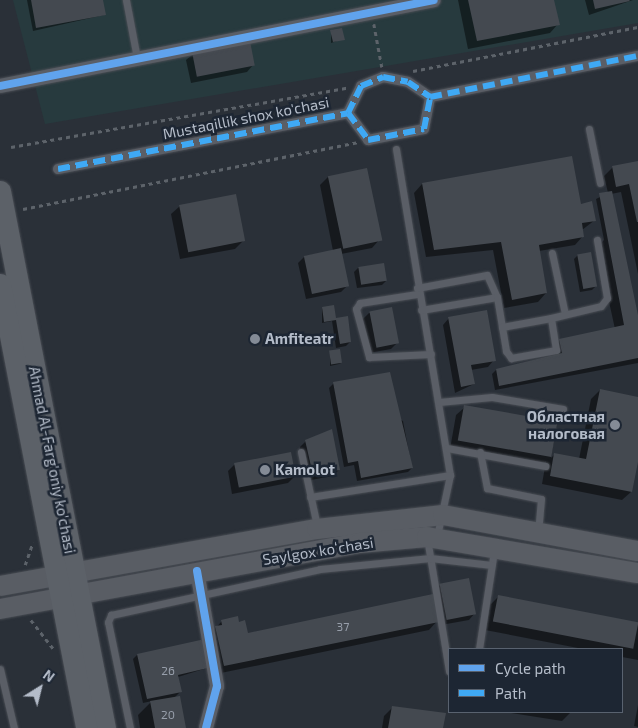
<!DOCTYPE html>
<html>
<head>
<meta charset="utf-8">
<style>
	body { margin:0 }
	#map { position:relative; width:638px; height:728px; overflow:hidden; background:#2a3038; font-family:"Exo 2",sans-serif }
	div>[style] { position:absolute }
	.green>* { inset:0; background:#273a3e }
	.shadow>* { inset:0; background:#0007 }
	.building>* { inset:0; background:#444950; transform-origin:0 0 }
	.path>* { height:2.5px; margin-top:-1.25px; transform-origin:0; background:repeating-linear-gradient(90deg,#5d636a 0 4px,transparent 0 8px) }
	.roads { filter:drop-shadow(0 0 1px #484c53) drop-shadow(0 0 1px #484c53) }
	.service>* { height:7px; margin:-3.5px; padding:0 3.5px; transform-origin:3.5px; border-radius:3.5px; background:#5a5e66 }
	.pedestrian>* { height:10px; margin:-5px; padding:0 5px; transform-origin:5px; border-radius:5px; background:#5a5e66 }
	.minor>* { height:14px; margin:-7px; padding:0 7px; transform-origin:7px; border-radius:7px; background:#5a5e66 }
	.secondary>* { height:20px; margin:-10px; padding:0 10px; transform-origin:10px; border-radius:10px; background:#595d64 }
	.primary>* { height:21px; margin:-10.5px; padding:0 10.5px; transform-origin:10.5px; border-radius:10.5px; background:#5c6168 }
	.quiet>* { height:6px; margin-top:-3px; transform-origin:0; background:repeating-linear-gradient(90deg,#3fa9f5 0 12px,transparent 0 18px) }
	.cycleway>* { height:8px; margin:-4px; padding:0 4px; transform-origin:4px; border-radius:4px; background:#60a3ed }
	.dots>* { width:14px; height:14px; translate:-50% -50%; box-sizing:border-box; border:2px solid #1d2633; border-radius:50% }
	span { translate:-50% -50%; white-space:nowrap; text-align:center; line-height:1.15; -webkit-text-stroke:5px #1d2633; paint-order:stroke }
	.number-label { font-size:12px; color:#989fab }
	.number-label span { -webkit-text-stroke-width:0 }
	.street-label { font-size:15px; color:#b4bcc9 }
	.poi-label { font-size:15px; color:#b4bcc9; font-weight:700 }
	.left { translate:0 -50%; text-align:left }
	.right { translate:-100% -50%; text-align:right }
	.legend { position:absolute; left:448px; top:648px; width:175px; height:65px; box-sizing:border-box; background:#1d2633; border:1px solid #59626f; margin:0; padding:6px 9px; list-style:none; font-size:15px; color:#b4bcc9 }
	.legend li { display:flex; align-items:center; gap:10px; height:25px }
	.legend b { width:25px; border:1px solid #59626f }
	.north { position:absolute; left:15px; top:663px; width:50px; height:50px; -webkit-text-stroke:4px #1d2633; paint-order:stroke; rotate:36deg; font-size:14px; font-weight:700; line-height:20px; text-align:center; color:#b4bcc9 }
	.north::after { content:''; display:block; margin:auto; width:18px; height:22px; background:#b4bcc9; clip-path:polygon(50% 0,100% 100%,50% 72%,0 100%) }
</style>
</head>
<body>
<div id="map">
	<div class="green">
		<i style="clip-path:polygon(13px 0,638px 0,638px 23px,45px 124px)"></i>
	</div>
	<div class="shadow">
		<i style="clip-path:polygon(27px 0,101px 0,104px 15px,33px 31px)"></i>
		<i style="clip-path:polygon(458px 0,553px 0,558px 24px,550px 33px,468px 49px)"></i>
		<i style="clip-path:polygon(585px 0,633px 0,589px 15px)"></i>
		<i style="clip-path:polygon(331px 31px,343px 39px,331px 43px)"></i>
		<i style="clip-path:polygon(193px 54px,253px 65px,247px 72px,191px 83px,186px 60px)"></i>
		<i style="clip-path:polygon(638px 162px,638px 274px,621px 192px,611px 194px,638px 318px,638px 363px,495px 390px,492px 374px,496px 370px,553px 357px,551px 349px,560px 340px,615px 329px,597px 247px,604px 240px,596px 199px,608px 193px,604px 176px,613px 167px)"></i>
		<i style="clip-path:polygon(328px 177px,380px 239px,372px 248px,341px 254px,347px 286px,341px 292px,306px 299px,298px 263px,305px 256px,333px 251px,320px 185px)"></i>
		<i style="clip-path:polygon(422px 184px,580px 205px,595px 220px,582px 230px,583px 236px,575px 245px,539px 251px,546px 293px,538px 302px,504px 308px,493px 250px,426px 257px,414px 193px)"></i>
		<i style="clip-path:polygon(180px 206px,244px 240px,235px 249px,180px 259px,171px 214px)"></i>
		<i style="clip-path:polygon(578px 255px,596px 286px,592px 290px,580px 292px,574px 259px)"></i>
		<i style="clip-path:polygon(383px 264px,386px 281px,382px 285px,357px 288px,354px 272px,358px 268px)"></i>
		<i style="clip-path:polygon(322px 308px,335px 319px,346px 317px,350px 342px,346px 346px,336px 348px,332px 321px,322px 323px)"></i>
		<i style="clip-path:polygon(391px 309px,398px 342px,391px 349px,369px 353px,363px 319px,369px 313px)"></i>
		<i style="clip-path:polygon(449px 318px,494px 360px,488px 367px,471px 370px,474px 384px,455px 393px,443px 325px)"></i>
		<i style="clip-path:polygon(330px 352px,341px 363px,339px 364px,330px 366px)"></i>
		<i style="clip-path:polygon(333px 384px,403px 421px,412px 468px,408px 472px,357px 481px,354px 465px,344px 467px,329px 388px)"></i>
		<i style="clip-path:polygon(600px 390px,638px 398px,638px 455px,631px 492px,622px 500px,542px 484px,546px 461px,543px 465px,450px 449px,456px 415px,465px 407px,557px 423px,551px 458px,555px 454px,579px 459px,591px 399px)"></i>
		<i style="clip-path:polygon(306px 441px,339px 470px,332px 476px,306px 481px,300px 447px)"></i>
		<i style="clip-path:polygon(234px 465px,295px 476px,288px 483px,232px 494px,228px 471px)"></i>
		<i style="clip-path:polygon(440px 585px,475px 613px,469px 620px,441px 625px,439px 619px,429px 630px,216px 674px,212px 632px,222px 621px,238px 623px,247px 634px,435px 610px,434px 591px)"></i>
		<i style="clip-path:polygon(499px 596px,638px 623px,638px 660px,622px 657px,622px 649px,583px 649px,485px 630px,490px 605px)"></i>
		<i style="clip-path:polygon(137px 655px,210px 667px,178px 677px,181px 691px,174px 698px,185px 728px,140px 728px,138px 715px,152px 701px,143px 703px,133px 659px)"></i>
		<i style="clip-path:polygon(638px 705px,638px 727px,634px 726px)"></i>
		<i style="clip-path:polygon(392px 708px,442px 728px,382px 728px,384px 716px)"></i>
		<i style="clip-path:polygon(504px 712px,571px 712px,562px 721px)"></i>
	</div>
	<div class="building">
		<i style="clip-path:polygon(31px 0,103px 0,106px 15px,36px 28px)"></i>
		<i style="clip-path:polygon(468px 0,554px 0,560px 25px,477px 41px)"></i>
		<i style="clip-path:polygon(593px 0,629px 0,630px 1px,595px 9px)"></i>
		<i style="clip-path:polygon(342px 28px,345px 40px,333px 42px,330px 30px)"></i>
		<i style="left:250px;top:41px;width:25px;height:59px;rotate:79deg"></i>
		<i style="clip-path:polygon(572px 156px,581px 204px,592px 201px,596px 221px,582px 223px,584px 237px,539px 245px,547px 293px,512px 300px,501px 242px,434px 250px,422px 183px)"></i>
		<i style="clip-path:polygon(638px 161px,638px 222px,637px 222px,629px 184px,616px 187px,612px 166px)"></i>
		<i style="left:367px;top:168px;width:74px;height:40px;rotate:78deg"></i>
		<i style="clip-path:polygon(612px 191px,638px 315px,638px 358px,499px 386px,496px 369px,562px 353px,559px 339px,624px 325px,599px 193px)"></i>
		<i style="left:236px;top:194px;width:48px;height:58px;rotate:79deg"></i>
		<i style="left:341px;top:248px;width:39px;height:38px;rotate:78deg"></i>
		<i style="left:591px;top:252px;width:35px;height:14px;rotate:80deg"></i>
		<i style="left:384px;top:263px;width:18px;height:26px;rotate:81deg"></i>
		<i style="clip-path:polygon(334px 305px,336px 318px,348px 316px,351px 342px,340px 344px,336px 320px,324px 322px,322px 307px)"></i>
		<i style="left:392px;top:307px;width:37px;height:23px;rotate:79deg"></i>
		<i style="clip-path:polygon(487px 310px,496px 361px,471px 365px,475px 384px,461px 387px,448px 317px)"></i>
		<i style="left:340px;top:349px;width:14px;height:11px;rotate:82deg"></i>
		<i style="clip-path:polygon(390px 372px,413px 468px,361px 478px,358px 461px,348px 463px,333px 382px)"></i>
		<i style="clip-path:polygon(600px 389px,638px 397px,638px 462px,632px 492px,550px 476px,554px 453px,586px 459px)"></i>
		<i style="left:464px;top:405px;width:95px;height:36px;rotate:10deg"></i>
		<i style="clip-path:polygon(332px 429px,340px 470px,313px 475px,305px 440px)"></i>
		<i style="left:291px;top:452px;width:25px;height:58px;rotate:79deg"></i>
		<i style="left:469px;top:578px;width:37px;height:30px;rotate:79deg"></i>
		<i style="clip-path:polygon(433px 594px,439px 622px,224px 666px,215px 626px,222px 625px,221px 620px,238px 616px,239px 622px,245px 620px,248px 633px)"></i>
		<i style="left:498px;top:595px;width:143px;height:27px;rotate:11deg"></i>
		<i style="clip-path:polygon(205px 639px,212px 667px,178px 675px,182px 692px,147px 699px,137px 654px)"></i>
		<i style="clip-path:polygon(180px 696px,186px 728px,155px 728px,150px 701px)"></i>
		<i style="clip-path:polygon(392px 706px,446px 713px,443px 728px,388px 728px)"></i>
	</div>
	<div class="path">
		<i style="left:374px;top:24px;width:44px;rotate:79.5deg"></i>
		<i style="left:413px;top:71px;width:229px;rotate:-11.1deg"></i>
		<i style="left:11px;top:147px;width:341px;rotate:-10deg"></i>
		<i style="left:23px;top:209px;width:341px;rotate:-11.3deg"></i>
		<i style="left:25px;top:565px;width:24px;rotate:-71deg"></i>
		<i style="left:31px;top:620px;width:36px;rotate:52deg"></i>
	</div>
	<div class="roads">
		<div class="service">
			<i style="left:126px;top:0;width:59px;rotate:79.3deg"></i>
			<i style="left:589px;top:129px;width:55px;rotate:78.5deg"></i>
			<i style="left:396px;top:149px;width:330px;rotate:80.6deg"></i>
			<i style="left:450px;top:475px;width:62px;rotate:102deg"></i>
			<i style="left:552px;top:253px;width:62px;rotate:78deg"></i>
			<i style="left:417px;top:288px;width:71px;rotate:-10.5deg"></i>
			<i style="left:487px;top:275px;width:24px;rotate:66deg"></i>
			<i style="left:497px;top:297px;width:77px;rotate:170.3deg"></i>
			<i style="left:417px;top:294px;width:58px;rotate:171deg"></i>
			<i style="left:360px;top:303px;width:7px;rotate:124deg"></i>
			<i style="left:356px;top:309px;width:50px;rotate:74.8deg"></i>
			<i style="left:369px;top:357px;width:62px;rotate:-2.8deg"></i>
			<i style="left:497px;top:297px;width:55px;rotate:80.5deg"></i>
			<i style="left:506px;top:351px;width:9px;rotate:54deg"></i>
			<i style="left:511px;top:358px;width:46px;rotate:-10.1deg"></i>
			<i style="left:556px;top:350px;width:32px;rotate:-99deg"></i>
			<i style="left:551px;top:318px;width:50px;rotate:169.6deg"></i>
			<i style="left:551px;top:318px;width:51px;rotate:-13.5deg"></i>
			<i style="left:601px;top:306px;width:10px;rotate:-53deg"></i>
			<i style="left:607px;top:298px;width:59px;rotate:-99.8deg"></i>
			<i style="left:439px;top:402px;width:53px;rotate:-5.4deg"></i>
			<i style="left:492px;top:397px;width:72px;rotate:9.6deg"></i>
			<i style="left:447px;top:448px;width:100px;rotate:10.4deg"></i>
			<i style="left:301px;top:452px;width:76px;rotate:77.8deg"></i>
			<i style="left:480px;top:452px;width:37px;rotate:79deg"></i>
			<i style="left:487px;top:488px;width:55px;rotate:11.5deg"></i>
			<i style="left:541px;top:499px;width:32px;rotate:95deg"></i>
			<i style="left:310px;top:497px;width:142px;rotate:-8.9deg"></i>
			<i style="left:427px;top:538px;width:135px;rotate:80.6deg"></i>
			<i style="left:479px;top:649px;width:99px;rotate:-81.3deg"></i>
			<i style="left:0;top:669px;width:61px;rotate:76.7deg"></i>
			<i style="left:130px;top:728px;width:108px;rotate:-101.7deg"></i>
			<i style="left:108px;top:622px;width:8px;rotate:-67deg"></i>
			<i style="left:111px;top:615px;width:214px;rotate:-12.4deg"></i>
			<i style="left:320px;top:569px;width:111px;rotate:-5.7deg"></i>
			<i style="left:430px;top:558px;width:62px;rotate:6.4deg"></i>
		</div>
		<div class="pedestrian">
			<i style="left:348px;top:113px;width:30px;rotate:-64deg"></i>
			<i style="left:361px;top:86px;width:24px;rotate:-22deg"></i>
			<i style="left:383px;top:77px;width:25px;rotate:11deg"></i>
			<i style="left:408px;top:82px;width:27px;rotate:34deg"></i>
			<i style="left:58px;top:169px;width:295px;rotate:-10.9deg"></i>
			<i style="left:348px;top:113px;width:34px;rotate:53deg"></i>
			<i style="left:368px;top:140px;width:57px;rotate:-11.1deg"></i>
			<i style="left:424px;top:129px;width:33px;rotate:-79deg"></i>
			<i style="left:430px;top:97px;width:212px;rotate:-11.2deg"></i>
		</div>
		<div class="minor">
			<i style="left:0;top:86px;width:442px;rotate:-11.2deg"></i>
			<i style="left:197px;top:571px;width:117px;rotate:80.1deg"></i>
			<i style="left:217px;top:686px;width:43px;rotate:104.7deg"></i>
		</div>
		<div class="secondary">
			<i style="left:0;top:586px;width:322px;rotate:-10.2deg"></i>
			<i style="left:317px;top:529px;width:127px;rotate:-6.3deg"></i>
			<i style="left:443px;top:515px;width:198px;rotate:10.5deg"></i>
			<i style="left:0;top:609px;width:366px;rotate:-10.4deg"></i>
			<i style="left:360px;top:543px;width:67px;rotate:-5.1deg"></i>
			<i style="left:427px;top:537px;width:214px;rotate:9.7deg"></i>
		</div>
		<div class="primary">
			<i style="left:0;top:191px;width:547px;rotate:78.94deg"></i>
			<i style="left:0;top:284px;width:452px;rotate:79deg"></i>
		</div>
	</div>
	<div class="quiet">
		<i style="left:348px;top:113px;width:30px;rotate:-64deg"></i>
		<i style="left:361px;top:86px;width:24px;rotate:-22deg"></i>
		<i style="left:383px;top:77px;width:25px;rotate:11deg"></i>
		<i style="left:408px;top:82px;width:27px;rotate:34deg"></i>
		<i style="left:58px;top:169px;width:295px;rotate:-10.9deg"></i>
		<i style="left:348px;top:113px;width:34px;rotate:53deg"></i>
		<i style="left:368px;top:140px;width:57px;rotate:-11.1deg"></i>
		<i style="left:424px;top:129px;width:33px;rotate:-79deg"></i>
		<i style="left:430px;top:97px;width:212px;rotate:-11.2deg"></i>
	</div>
	<div class="cycleway">
		<i style="left:0;top:86px;width:442px;rotate:-11.2deg"></i>
		<i style="left:197px;top:571px;width:117px;rotate:80.1deg"></i>
		<i style="left:217px;top:686px;width:43px;rotate:104.7deg"></i>
	</div>
	<div class="dots">
		<i style="left:255px;top:339px;background:#848b96"></i>
		<i style="left:615px;top:425px;background:#848b96"></i>
		<i style="left:265px;top:470px;background:#848b96"></i>
	</div>
	<div class="number-label">
		<span style="left:343px;top:627px">37</span>
		<span style="left:168px;top:671px">26</span>
		<span style="left:168px;top:715px">20</span>
	</div>
	<div class="street-label">
		<span style="left:246px;top:118px;rotate:-11deg">Mustaqillik shox ko'chasi</span>
		<span style="left:52px;top:460px;rotate:79deg">Ahmad Al-Farg'oniy ko'chasi</span>
		<span style="left:318px;top:551px;rotate:-9deg">Saylgox koʻchasi</span>
	</div>
	<div class="poi-label">
		<span class="left" style="left:265px;top:339px">Amfiteatr</span>
		<span class="right" style="left:605px;top:425px">Областная<br>налоговая</span>
		<span class="left" style="left:275px;top:470px">Kamolot</span>
	</div>
	<ul class="legend">
	<li><b style="height:6px;background:#60a3ed"></b>Cycle path</li>
	<li><b style="height:6px;background:#3fa9f5"></b>Path</li>
	</ul>
	<div class="north">N</div>
</div>
</body>
</html>
